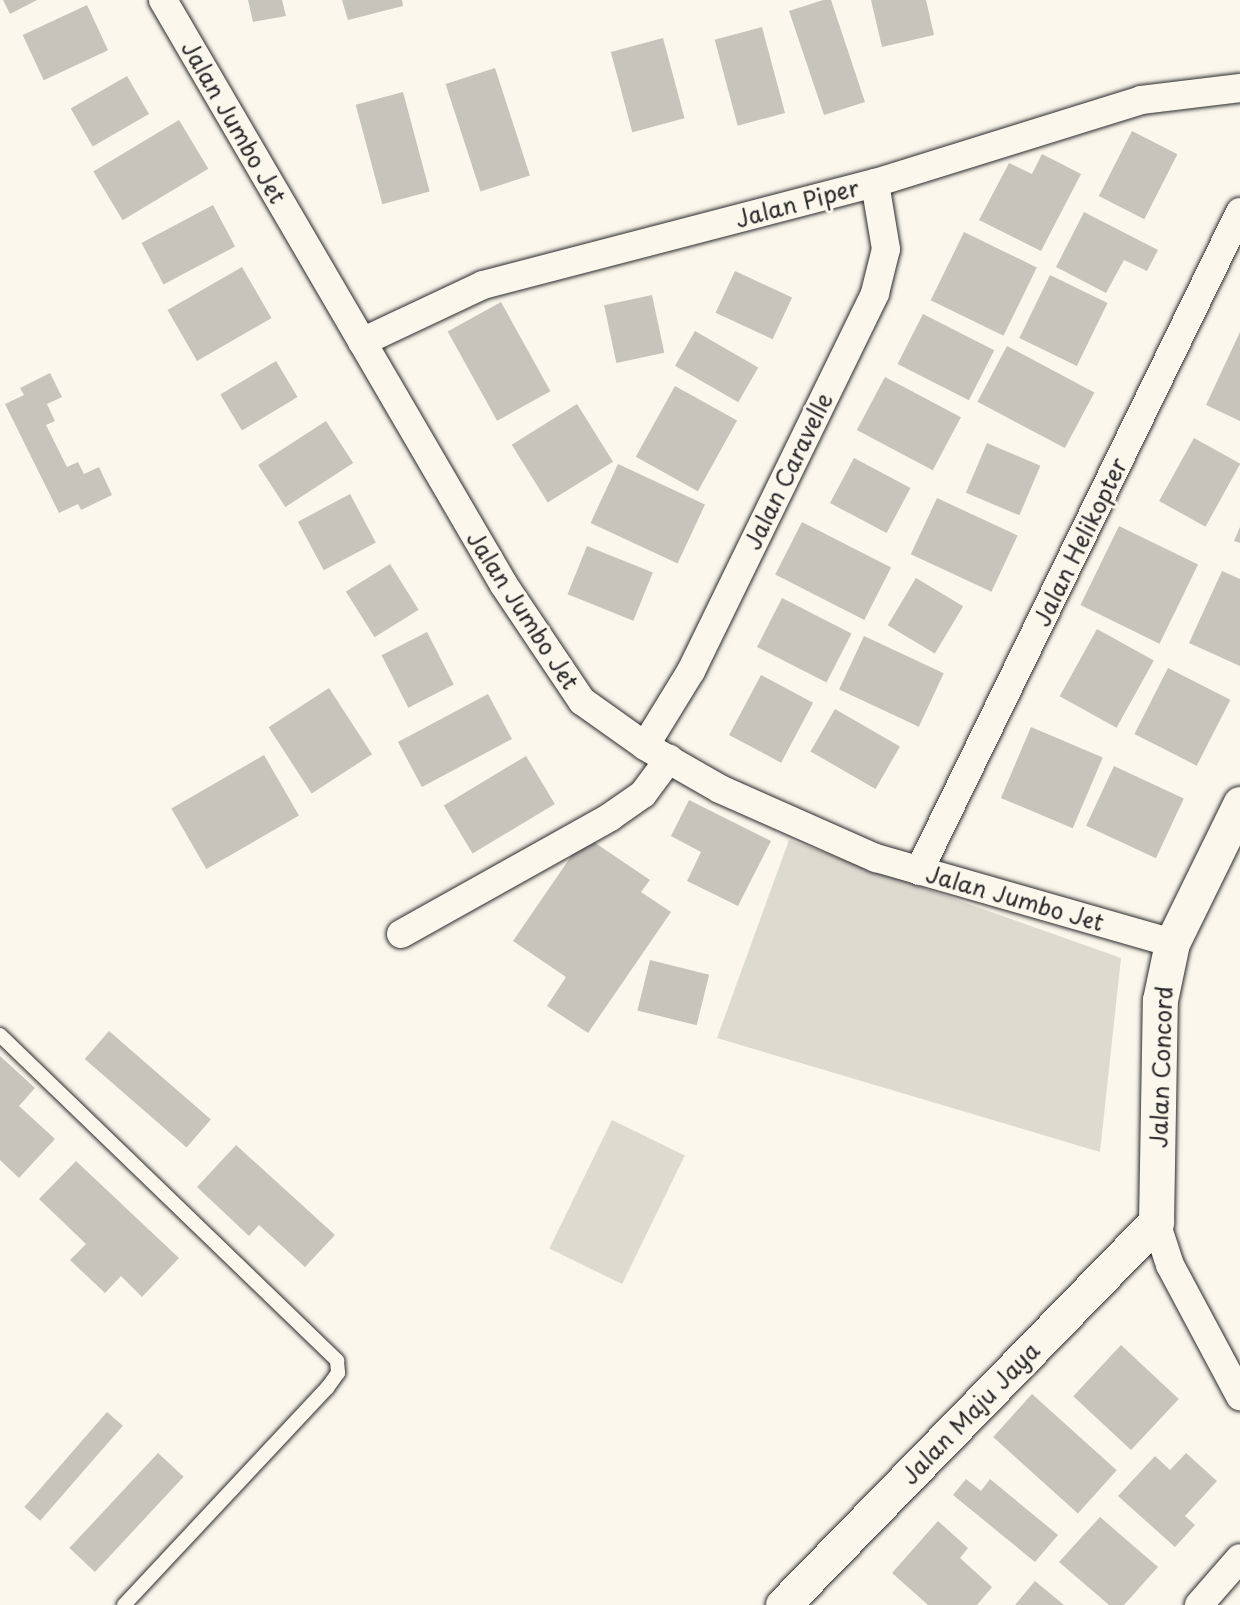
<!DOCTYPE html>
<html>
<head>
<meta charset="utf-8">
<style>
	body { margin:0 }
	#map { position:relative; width:1240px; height:1605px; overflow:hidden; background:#fbf7ec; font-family:"Playpen Sans",sans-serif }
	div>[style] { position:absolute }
	.green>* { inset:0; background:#dddad0; transform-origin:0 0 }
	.building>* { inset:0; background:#c7c4bc; transform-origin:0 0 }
	.roads { filter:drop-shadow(0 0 2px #2b2b2b) drop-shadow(0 0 2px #2b2b2b) }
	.service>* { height:14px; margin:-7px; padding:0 7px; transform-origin:7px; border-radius:7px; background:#fbf7ec }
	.minor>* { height:28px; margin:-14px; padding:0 14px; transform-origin:14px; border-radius:14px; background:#fbf7ec }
	.tertiary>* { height:35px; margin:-17.5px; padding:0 17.5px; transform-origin:17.5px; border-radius:17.5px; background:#fbf7ec }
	span { translate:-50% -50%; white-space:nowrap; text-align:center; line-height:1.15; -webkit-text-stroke:6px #fbf7ec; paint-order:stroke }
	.street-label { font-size:23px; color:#2b2b2b }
</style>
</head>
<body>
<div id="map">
	<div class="green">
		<i style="clip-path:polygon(789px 840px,1121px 958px,1100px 1152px,717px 1038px)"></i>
		<i style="left:612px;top:1120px;width:81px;height:143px;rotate:26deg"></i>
	</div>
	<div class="building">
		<i style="clip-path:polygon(3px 0,37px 0,10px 14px)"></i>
		<i style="clip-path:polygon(248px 0,282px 0,286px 16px,253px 22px)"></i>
		<i style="clip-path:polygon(342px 0,402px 0,403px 6px,348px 20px)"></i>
		<i style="clip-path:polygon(823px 0,831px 0,865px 102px,824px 115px,789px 11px)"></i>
		<i style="clip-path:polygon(871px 0,926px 0,934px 35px,882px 47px)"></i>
		<i style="left:87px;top:5px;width:50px;height:71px;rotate:65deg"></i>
		<i style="left:762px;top:27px;width:89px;height:49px;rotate:75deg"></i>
		<i style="left:663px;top:38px;width:83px;height:54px;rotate:75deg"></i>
		<i style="left:495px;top:68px;width:113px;height:52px;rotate:72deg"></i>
		<i style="left:127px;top:76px;width:44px;height:65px;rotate:60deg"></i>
		<i style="left:403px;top:92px;width:103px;height:49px;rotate:75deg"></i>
		<i style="left:179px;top:120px;width:57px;height:100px;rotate:59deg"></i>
		<i style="left:1132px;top:131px;width:51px;height:73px;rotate:27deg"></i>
		<i style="clip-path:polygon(1042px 154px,1081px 174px,1041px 251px,979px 220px,1009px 163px,1032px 174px)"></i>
		<i style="left:213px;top:205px;width:47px;height:81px;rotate:62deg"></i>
		<i style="clip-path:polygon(1084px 212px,1158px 250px,1147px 271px,1124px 260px,1106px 293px,1056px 267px)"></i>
		<i style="left:964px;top:232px;width:81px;height:76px;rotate:26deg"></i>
		<i style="left:242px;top:267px;width:59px;height:86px;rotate:60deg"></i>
		<i style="left:735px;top:271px;width:63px;height:46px;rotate:25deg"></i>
		<i style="left:1050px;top:275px;width:64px;height:70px;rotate:26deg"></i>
		<i style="left:652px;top:295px;width:59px;height:49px;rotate:78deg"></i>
		<i style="left:501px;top:302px;width:102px;height:61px;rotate:61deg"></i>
		<i style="left:923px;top:314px;width:80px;height:56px;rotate:27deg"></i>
		<i style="left:695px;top:331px;width:73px;height:40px;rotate:30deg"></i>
		<i style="clip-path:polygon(1240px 332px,1240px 421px,1206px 405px)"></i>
		<i style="left:1007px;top:346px;width:99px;height:63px;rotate:28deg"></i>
		<i style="left:276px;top:361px;width:42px;height:65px;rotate:59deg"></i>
		<i style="clip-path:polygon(50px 373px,62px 397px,47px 404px,55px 421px,46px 425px,67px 467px,78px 462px,84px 474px,99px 467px,112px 495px,81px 510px,78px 504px,59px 513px,5px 404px,24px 395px,20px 388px)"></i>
		<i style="left:885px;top:377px;width:86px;height:60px;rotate:28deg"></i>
		<i style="left:675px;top:386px;width:71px;height:81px;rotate:29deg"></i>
		<i style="left:577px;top:404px;width:68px;height:77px;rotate:58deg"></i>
		<i style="left:326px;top:421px;width:50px;height:81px;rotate:57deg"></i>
		<i style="left:1194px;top:438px;width:53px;height:72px;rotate:29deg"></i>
		<i style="left:987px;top:443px;width:58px;height:54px;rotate:23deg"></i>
		<i style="left:854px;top:458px;width:64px;height:51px;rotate:28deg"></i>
		<i style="left:618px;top:464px;width:96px;height:65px;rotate:25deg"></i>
		<i style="left:350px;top:494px;width:55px;height:59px;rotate:62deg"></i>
		<i style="left:937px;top:498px;width:89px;height:62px;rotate:25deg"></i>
		<i style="left:802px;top:522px;width:100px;height:59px;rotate:27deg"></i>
		<i style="left:1119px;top:526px;width:88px;height:88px;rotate:26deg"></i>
		<i style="clip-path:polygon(1240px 527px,1240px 543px,1234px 541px)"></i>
		<i style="left:587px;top:546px;width:71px;height:52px;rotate:22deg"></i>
		<i style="left:390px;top:564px;width:54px;height:52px;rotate:58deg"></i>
		<i style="clip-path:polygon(1222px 571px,1240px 579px,1240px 666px,1189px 643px)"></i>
		<i style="left:916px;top:578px;width:55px;height:55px;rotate:31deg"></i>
		<i style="left:782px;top:598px;width:78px;height:55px;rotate:27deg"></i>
		<i style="left:1097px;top:629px;width:65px;height:77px;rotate:29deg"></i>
		<i style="left:427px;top:632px;width:59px;height:51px;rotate:63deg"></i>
		<i style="left:864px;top:636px;width:88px;height:59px;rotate:25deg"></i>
		<i style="left:1168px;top:668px;width:70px;height:74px;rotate:27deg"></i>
		<i style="left:761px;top:675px;width:59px;height:68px;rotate:28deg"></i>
		<i style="left:329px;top:688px;width:79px;height:72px;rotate:57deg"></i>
		<i style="left:488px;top:694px;width:51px;height:102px;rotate:62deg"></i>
		<i style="left:835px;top:709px;width:75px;height:49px;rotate:30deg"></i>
		<i style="left:1031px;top:727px;width:78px;height:77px;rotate:23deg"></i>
		<i style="left:264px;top:755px;width:70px;height:107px;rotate:60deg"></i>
		<i style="left:526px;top:756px;width:56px;height:96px;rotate:59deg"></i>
		<i style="left:1114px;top:766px;width:77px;height:66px;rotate:25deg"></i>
		<i style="clip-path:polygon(689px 800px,771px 841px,738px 906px,687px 881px,701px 852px,671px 836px)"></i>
		<i style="clip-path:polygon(585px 836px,650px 880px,641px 892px,671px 912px,588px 1033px,547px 1006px,566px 977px,513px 941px)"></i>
		<i style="left:650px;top:960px;width:61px;height:52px;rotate:14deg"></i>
		<i style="left:109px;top:1031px;width:135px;height:37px;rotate:41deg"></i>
		<i style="clip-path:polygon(0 1056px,35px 1088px,19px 1106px,55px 1139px,19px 1178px,0 1160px)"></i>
		<i style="clip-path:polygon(236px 1145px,335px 1235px,305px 1267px,259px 1225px,249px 1236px,197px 1187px)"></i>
		<i style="clip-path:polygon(76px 1161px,179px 1258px,142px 1297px,121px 1276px,105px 1293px,70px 1260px,86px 1244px,39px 1199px)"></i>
		<i style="left:1121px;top:1345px;width:79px;height:70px;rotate:43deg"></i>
		<i style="left:1032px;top:1394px;width:114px;height:58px;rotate:42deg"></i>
		<i style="left:107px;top:1412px;width:21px;height:126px;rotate:41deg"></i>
		<i style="left:158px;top:1453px;width:35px;height:130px;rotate:43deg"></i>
		<i style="clip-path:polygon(1186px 1453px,1217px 1481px,1185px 1516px,1195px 1525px,1175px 1547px,1118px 1496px,1155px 1456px,1170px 1470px)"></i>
		<i style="clip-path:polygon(966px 1479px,981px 1491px,990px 1479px,1058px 1535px,1035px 1562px,953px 1495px)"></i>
		<i style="clip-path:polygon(1100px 1517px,1158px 1567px,1124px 1605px,1109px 1605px,1059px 1562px)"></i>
		<i style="clip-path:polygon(938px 1521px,968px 1548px,960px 1558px,992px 1587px,977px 1605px,928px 1605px,892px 1573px)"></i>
		<i style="clip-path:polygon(1035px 1581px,1064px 1605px,1015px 1605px)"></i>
	</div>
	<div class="roads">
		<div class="service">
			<i style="left:0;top:1035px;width:469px;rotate:44deg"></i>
			<i style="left:337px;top:1361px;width:12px;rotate:85deg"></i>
			<i style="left:338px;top:1373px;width:19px;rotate:126deg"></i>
			<i style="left:327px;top:1388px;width:297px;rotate:133.1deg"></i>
		</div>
		<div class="minor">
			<i style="left:163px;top:0;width:677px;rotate:59.76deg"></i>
			<i style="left:504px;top:585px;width:140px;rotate:56.1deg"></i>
			<i style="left:582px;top:701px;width:77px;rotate:35.5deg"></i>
			<i style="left:645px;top:746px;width:86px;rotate:29.8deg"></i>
			<i style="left:720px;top:789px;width:171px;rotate:23.9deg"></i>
			<i style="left:876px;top:858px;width:308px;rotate:16deg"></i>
			<i style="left:362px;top:342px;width:134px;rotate:-25.2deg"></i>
			<i style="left:483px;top:285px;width:405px;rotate:-14.6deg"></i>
			<i style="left:875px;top:183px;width:279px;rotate:-17.3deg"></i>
			<i style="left:1141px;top:100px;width:100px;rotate:-6.9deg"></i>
			<i style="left:645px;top:746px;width:88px;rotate:-58.5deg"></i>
			<i style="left:691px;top:671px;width:420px;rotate:-64deg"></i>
			<i style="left:875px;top:293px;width:45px;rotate:-76deg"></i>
			<i style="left:886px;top:249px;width:67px;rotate:-99.5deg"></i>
			<i style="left:919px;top:871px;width:733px;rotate:-64.03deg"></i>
			<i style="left:401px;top:934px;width:240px;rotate:-29.2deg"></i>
			<i style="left:610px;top:817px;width:40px;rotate:-34.9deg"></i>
			<i style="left:643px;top:794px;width:44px;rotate:-53.4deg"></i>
			<i style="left:1156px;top:1222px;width:45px;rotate:72deg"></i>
			<i style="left:1170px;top:1265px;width:149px;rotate:61.9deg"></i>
			<i style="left:1199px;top:1605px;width:62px;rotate:-48.9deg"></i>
		</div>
		<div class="tertiary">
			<i style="left:783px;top:1605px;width:535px;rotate:-45.76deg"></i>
			<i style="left:1156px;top:1222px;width:222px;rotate:-89deg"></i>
			<i style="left:1160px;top:1000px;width:58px;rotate:-78.1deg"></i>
			<i style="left:1172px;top:943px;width:155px;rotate:-63.9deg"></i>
		</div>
	</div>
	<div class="street-label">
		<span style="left:234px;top:122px;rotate:60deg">Jalan Jumbo Jet</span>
		<span style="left:797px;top:203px;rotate:-15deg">Jalan Piper</span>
		<span style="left:788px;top:471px;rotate:-64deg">Jalan Caravelle</span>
		<span style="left:1080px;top:542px;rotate:-64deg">Jalan Helikopter</span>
		<span style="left:523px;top:610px;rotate:57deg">Jalan Jumbo Jet</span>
		<span style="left:1015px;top:898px;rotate:16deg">Jalan Jumbo Jet</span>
		<span style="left:1161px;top:1067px;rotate:-88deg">Jalan Concord</span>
		<span style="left:970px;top:1413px;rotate:-46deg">Jalan Maju Jaya</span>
	</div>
</div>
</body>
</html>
